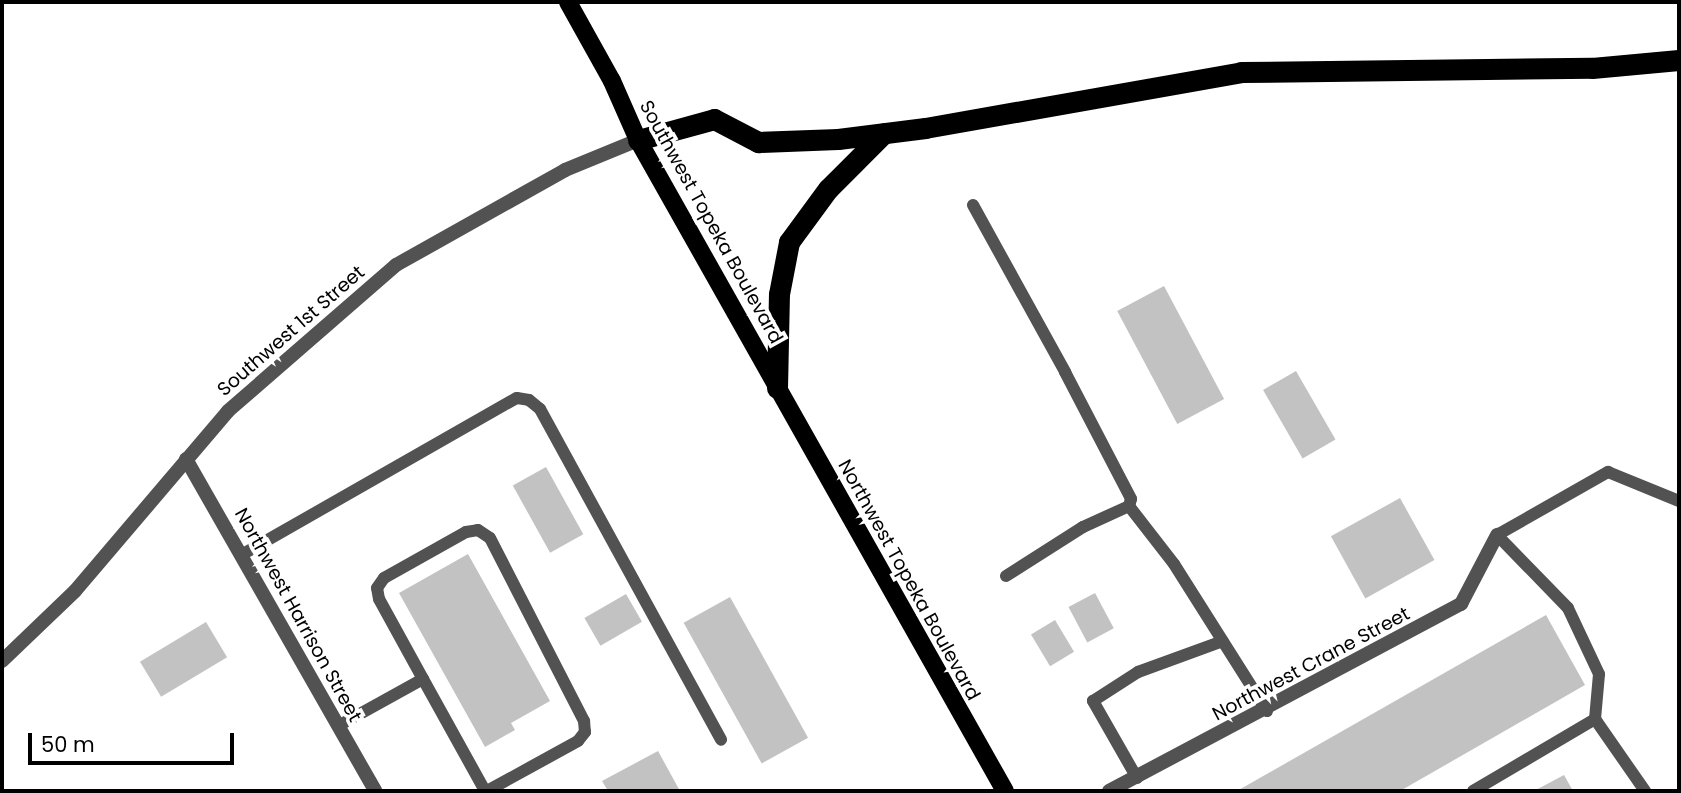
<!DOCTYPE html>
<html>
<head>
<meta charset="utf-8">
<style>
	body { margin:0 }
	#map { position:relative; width:1681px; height:793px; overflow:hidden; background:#fff; font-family:Poppins,sans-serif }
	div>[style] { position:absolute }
	.building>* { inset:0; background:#c2c2c2; transform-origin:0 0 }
	.service>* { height:12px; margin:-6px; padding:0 6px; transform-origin:6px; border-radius:6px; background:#525252 }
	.minor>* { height:14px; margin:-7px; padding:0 7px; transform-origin:7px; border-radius:7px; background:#525252 }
	.tertiary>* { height:14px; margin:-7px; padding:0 7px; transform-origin:7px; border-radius:7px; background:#525252 }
	.primary>* { height:18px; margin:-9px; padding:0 9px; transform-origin:9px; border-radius:9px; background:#000 }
	.motorway>* { height:21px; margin:-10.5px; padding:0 10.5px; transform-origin:10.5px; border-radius:10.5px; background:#000 }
	span { translate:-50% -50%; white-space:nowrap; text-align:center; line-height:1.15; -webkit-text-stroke:7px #fff; paint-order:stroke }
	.street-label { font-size:19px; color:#000 }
	.frame { position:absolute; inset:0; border:4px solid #000; pointer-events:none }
	.scale { position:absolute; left:28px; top:733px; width:206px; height:32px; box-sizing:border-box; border:4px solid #000; border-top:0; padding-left:9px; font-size:21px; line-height:24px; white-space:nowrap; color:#000; -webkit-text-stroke:5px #fff; paint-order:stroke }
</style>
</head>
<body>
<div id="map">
	<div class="building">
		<i style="left:1164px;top:286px;width:128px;height:53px;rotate:62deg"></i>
		<i style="left:1296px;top:371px;width:79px;height:38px;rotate:60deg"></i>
		<i style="left:546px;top:467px;width:77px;height:38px;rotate:61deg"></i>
		<i style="left:1400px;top:498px;width:71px;height:79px;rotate:61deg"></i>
		<i style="clip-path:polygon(468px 554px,550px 701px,511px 723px,515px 730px,485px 747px,399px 593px)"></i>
		<i style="left:1095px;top:593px;width:40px;height:30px;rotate:62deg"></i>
		<i style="left:626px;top:594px;width:32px;height:48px;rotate:60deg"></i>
		<i style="left:730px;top:597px;width:161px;height:53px;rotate:61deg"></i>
		<i style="clip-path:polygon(1546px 615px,1585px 685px,1400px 791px,1237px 791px)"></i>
		<i style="left:1055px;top:620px;width:37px;height:28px;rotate:59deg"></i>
		<i style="left:206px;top:622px;width:41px;height:77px;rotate:59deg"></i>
		<i style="clip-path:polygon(658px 751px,680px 791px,608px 791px,602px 781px)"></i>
		<i style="clip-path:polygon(1564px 775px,1573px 791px,1534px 791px)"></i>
	</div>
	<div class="service">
		<i style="left:973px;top:205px;width:191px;rotate:61.1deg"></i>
		<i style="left:1065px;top:372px;width:143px;rotate:62.5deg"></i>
		<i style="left:1131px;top:499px;width:7px;rotate:106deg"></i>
		<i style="left:243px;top:554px;width:315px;rotate:-29.7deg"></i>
		<i style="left:517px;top:398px;width:12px;rotate:9deg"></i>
		<i style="left:529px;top:400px;width:14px;rotate:39deg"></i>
		<i style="left:540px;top:409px;width:377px;rotate:61.3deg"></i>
		<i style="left:1006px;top:576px;width:91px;rotate:-32.5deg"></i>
		<i style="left:1083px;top:527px;width:51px;rotate:-24.5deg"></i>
		<i style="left:1129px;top:506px;width:73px;rotate:52.2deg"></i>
		<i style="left:1174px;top:564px;width:174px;rotate:57.7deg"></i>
		<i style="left:423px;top:679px;width:128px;rotate:61deg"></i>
		<i style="left:1595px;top:719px;width:88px;rotate:55.2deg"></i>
		<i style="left:338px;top:726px;width:97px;rotate:-28.9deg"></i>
		<i style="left:423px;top:679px;width:91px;rotate:-118.8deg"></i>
		<i style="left:379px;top:599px;width:11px;rotate:-100deg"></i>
		<i style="left:377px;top:588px;width:12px;rotate:-55deg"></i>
		<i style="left:384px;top:578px;width:94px;rotate:-29.3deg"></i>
		<i style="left:466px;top:532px;width:12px;rotate:-9deg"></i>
		<i style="left:478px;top:530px;width:14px;rotate:34deg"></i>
		<i style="left:490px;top:538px;width:206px;rotate:62.8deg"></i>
		<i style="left:584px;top:721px;width:11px;rotate:85deg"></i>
		<i style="left:585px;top:732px;width:11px;rotate:128deg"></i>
		<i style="left:578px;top:741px;width:104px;rotate:151.2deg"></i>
		<i style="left:1137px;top:778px;width:89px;rotate:-119.7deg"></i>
		<i style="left:1093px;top:701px;width:54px;rotate:-32.8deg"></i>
		<i style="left:1138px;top:672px;width:90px;rotate:-20deg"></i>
		<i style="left:1473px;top:791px;width:142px;rotate:-30.5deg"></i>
		<i style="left:1595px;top:719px;width:45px;rotate:-84.9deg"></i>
		<i style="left:1599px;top:674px;width:73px;rotate:-115.2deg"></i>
		<i style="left:1568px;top:608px;width:102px;rotate:-134.2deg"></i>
		<i style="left:1497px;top:535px;width:128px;rotate:-29.6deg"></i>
		<i style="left:1608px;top:472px;width:77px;rotate:22.2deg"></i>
	</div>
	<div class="minor">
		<i style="left:186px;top:459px;width:382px;rotate:60.3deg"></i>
		<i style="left:1109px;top:791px;width:399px;rotate:-28deg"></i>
		<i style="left:1461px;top:604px;width:78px;rotate:-62.4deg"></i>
	</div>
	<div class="tertiary">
		<i style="left:2px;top:661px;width:101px;rotate:-43.8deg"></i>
		<i style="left:75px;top:591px;width:236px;rotate:-49.6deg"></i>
		<i style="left:228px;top:411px;width:223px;rotate:-41deg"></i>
		<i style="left:396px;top:265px;width:194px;rotate:-29.3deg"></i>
		<i style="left:565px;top:170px;width:79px;rotate:-22.3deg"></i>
	</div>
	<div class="primary">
		<i style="left:568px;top:2px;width:90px;rotate:60.9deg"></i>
		<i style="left:612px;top:81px;width:64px;rotate:66.2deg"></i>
		<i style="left:638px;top:140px;width:747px;rotate:60.59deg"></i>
	</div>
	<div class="motorway">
		<i style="left:638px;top:140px;width:79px;rotate:-15.4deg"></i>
		<i style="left:714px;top:119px;width:50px;rotate:27.6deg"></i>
		<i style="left:758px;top:142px;width:80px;rotate:-2.1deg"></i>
		<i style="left:838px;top:139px;width:88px;rotate:-7.2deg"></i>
		<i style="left:925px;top:128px;width:321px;rotate:-10deg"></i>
		<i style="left:1241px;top:72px;width:351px;rotate:-0.7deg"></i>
		<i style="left:1592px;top:68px;width:87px;rotate:-5.3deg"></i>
		<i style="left:777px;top:388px;width:94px;rotate:-88.8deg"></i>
		<i style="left:779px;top:294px;width:53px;rotate:-79.1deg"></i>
		<i style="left:789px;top:242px;width:66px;rotate:-53.7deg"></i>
		<i style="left:828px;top:189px;width:79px;rotate:-45deg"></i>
	</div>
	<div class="street-label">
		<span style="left:711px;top:222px;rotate:61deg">Southwest Topeka Boulevard</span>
		<span style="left:291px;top:331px;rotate:-41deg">Southwest 1st Street</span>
		<span style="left:909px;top:580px;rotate:61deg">Northwest Topeka Boulevard</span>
		<span style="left:298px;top:615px;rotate:61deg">Northwest Harrison Street</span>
		<span style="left:1311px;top:664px;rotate:-28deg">Northwest Crane Street</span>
	</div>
	<div class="frame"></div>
	<div class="scale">50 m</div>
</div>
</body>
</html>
